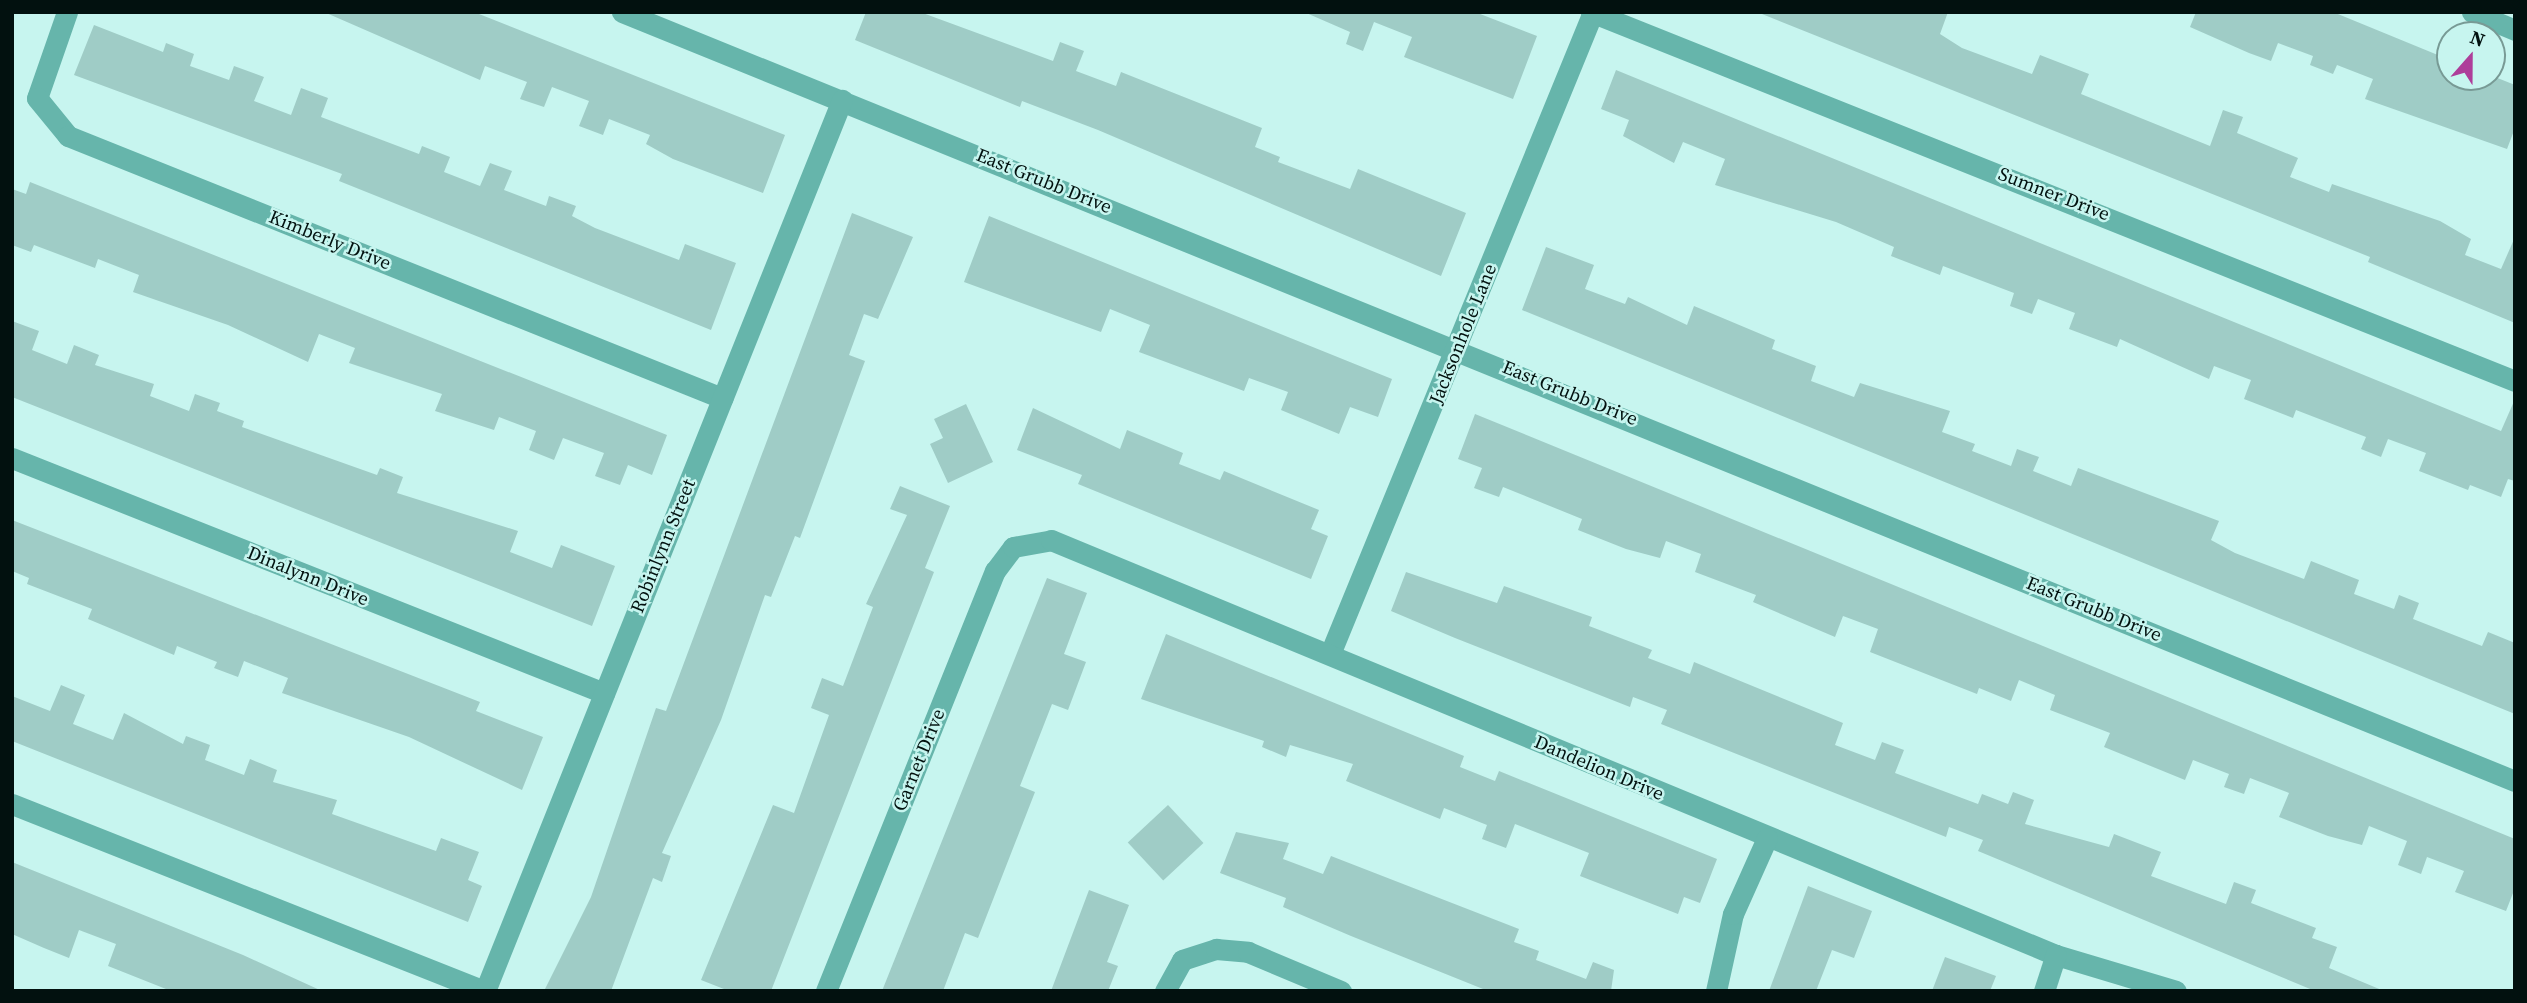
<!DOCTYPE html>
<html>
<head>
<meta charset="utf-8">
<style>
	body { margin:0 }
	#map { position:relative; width:2527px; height:1003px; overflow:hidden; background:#c7f5ef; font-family:"Source Serif 4",serif }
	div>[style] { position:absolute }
	.building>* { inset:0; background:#9fccc6; transform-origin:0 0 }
	.minor>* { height:21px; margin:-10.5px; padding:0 10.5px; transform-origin:10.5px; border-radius:10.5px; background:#66b5ab }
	span { translate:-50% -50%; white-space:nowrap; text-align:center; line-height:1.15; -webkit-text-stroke:5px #c7f5ef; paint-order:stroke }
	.street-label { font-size:19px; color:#02110f }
	.frame { position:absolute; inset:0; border:14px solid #02110f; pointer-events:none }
	.north { position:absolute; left:2436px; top:21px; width:70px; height:70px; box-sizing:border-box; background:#c7f5ef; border:2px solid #789a95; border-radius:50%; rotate:21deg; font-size:19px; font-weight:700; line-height:28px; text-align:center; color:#02110f }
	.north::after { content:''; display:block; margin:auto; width:24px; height:32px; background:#ae3e9a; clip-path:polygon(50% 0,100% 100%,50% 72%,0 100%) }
</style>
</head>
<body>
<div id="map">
	<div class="building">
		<i style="clip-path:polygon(324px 12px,474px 12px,785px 135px,763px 193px,673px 159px,646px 144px,650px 135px,609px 119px,603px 135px,579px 126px,589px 101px,552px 87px,544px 107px,520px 99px,527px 82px,485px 66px,480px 80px)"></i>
		<i style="clip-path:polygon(866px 12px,920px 12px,1053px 61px,1060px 42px,1084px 51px,1076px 71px,1116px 86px,1121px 72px,1262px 128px,1255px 147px,1280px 157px,1278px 162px,1350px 189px,1358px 169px,1466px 213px,1441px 276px,1098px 130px,1022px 101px,1020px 107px,855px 40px)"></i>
		<i style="clip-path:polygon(1304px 12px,1475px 12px,1537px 36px,1513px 99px,1404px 57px,1412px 37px,1374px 22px,1363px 51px,1346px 44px,1350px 32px)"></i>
		<i style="clip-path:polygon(1757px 12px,1948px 12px,1940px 34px,1962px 48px,2032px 74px,2040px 55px,2089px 74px,2081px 94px,2210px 146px,2223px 110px,2243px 117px,2237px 133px,2298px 158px,2290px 177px,2329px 192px,2332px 184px,2440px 221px,2471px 239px,2465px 255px,2501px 269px,2515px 237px,2515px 323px,2368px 262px,2370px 257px)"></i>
		<i style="clip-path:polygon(2196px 12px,2333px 12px,2450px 60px,2450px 77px,2495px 77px,2515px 85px,2515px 128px,2507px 149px,2365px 99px,2373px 79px,2337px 65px,2333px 74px,2310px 65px,2313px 56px,2278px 43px,2271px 61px,2249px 53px,2190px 27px)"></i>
		<i style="clip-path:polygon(94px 25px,163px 52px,166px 43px,194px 54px,190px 66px,229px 80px,234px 66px,264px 77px,254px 101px,291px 115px,301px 88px,328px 98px,321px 117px,419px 154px,422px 146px,450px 157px,444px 172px,480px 186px,490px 163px,512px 171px,504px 190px,546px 206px,549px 196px,576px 206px,572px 216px,595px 228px,679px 260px,685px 244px,736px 263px,711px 330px,339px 181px,342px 174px,74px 75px)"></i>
		<i style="clip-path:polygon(1616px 70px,2501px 431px,2515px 399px,2515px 481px,2508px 479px,2501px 497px,2470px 485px,2468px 490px,2419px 471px,2426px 453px,2388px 439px,2381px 457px,2361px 449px,2366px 437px,2296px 410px,2293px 418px,2244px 399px,2251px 380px,2214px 366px,2209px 379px,2120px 339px,2117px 347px,2069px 329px,2075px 313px,2038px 299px,2032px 314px,2010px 306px,2014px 293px,1943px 266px,1940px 275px,1891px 256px,1894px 247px,1836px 222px,1715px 185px,1725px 159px,1683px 142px,1674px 163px,1623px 136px,1629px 120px,1601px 109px)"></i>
		<i style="clip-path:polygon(30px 182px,667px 435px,652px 475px,628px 465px,620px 485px,595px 476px,604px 453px,563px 438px,554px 460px,529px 450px,536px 431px,499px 417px,494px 430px,435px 411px,442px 394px,349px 363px,355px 348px,319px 334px,308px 362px,228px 325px,133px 292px,139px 275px,98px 259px,95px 268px,34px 245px,31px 252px,12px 245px,12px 189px,26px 194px)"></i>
		<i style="clip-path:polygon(852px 213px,913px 237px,878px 319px,864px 314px,849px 355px,865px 361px,800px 538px,795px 536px,771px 597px,765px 595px,721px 720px,662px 853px,671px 856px,662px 882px,653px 878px,611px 991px,544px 991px,591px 897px,656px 708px,666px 711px)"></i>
		<i style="clip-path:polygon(989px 216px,1392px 379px,1378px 417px,1350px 407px,1339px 434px,1281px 410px,1288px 392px,1249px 378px,1244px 391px,1139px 352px,1150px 325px,1110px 309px,1101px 332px,964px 282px)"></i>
		<i style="clip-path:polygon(1546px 247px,1594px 265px,1585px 289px,1625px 304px,1628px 297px,1687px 325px,1694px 306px,1775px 340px,1772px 349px,1816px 366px,1811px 381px,1854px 397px,1860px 383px,1950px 411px,1942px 432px,1975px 444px,1972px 451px,2011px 466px,2017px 449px,2039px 457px,2033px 471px,2071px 486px,2078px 468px,2219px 521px,2211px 540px,2235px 553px,2304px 579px,2311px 561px,2359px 580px,2354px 594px,2394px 609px,2399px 595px,2419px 603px,2413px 619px,2482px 646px,2488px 632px,2515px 643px,2515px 714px,1522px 310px)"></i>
		<i style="clip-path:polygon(12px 321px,39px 331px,32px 350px,67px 364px,74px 345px,99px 355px,95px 365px,154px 384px,150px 396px,189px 411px,195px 394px,220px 403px,217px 411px,244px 421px,242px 427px,377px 475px,380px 468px,403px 477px,397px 493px,518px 531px,510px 552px,552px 568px,561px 545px,615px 566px,592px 626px,12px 397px)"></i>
		<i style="clip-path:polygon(966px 404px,993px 462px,948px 483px,930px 444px,943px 438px,934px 419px)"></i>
		<i style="clip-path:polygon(1033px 408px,1120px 449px,1127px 430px,1183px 453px,1179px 464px,1220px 480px,1224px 471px,1319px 510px,1311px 529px,1328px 536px,1311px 579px,1078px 484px,1082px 475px,1017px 450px)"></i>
		<i style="clip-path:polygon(1475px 414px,2515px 839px,2515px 888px,2506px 911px,2455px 892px,2464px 871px,2427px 857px,2421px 874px,2398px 865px,2407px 841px,2369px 826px,2362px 845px,2328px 836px,2279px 817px,2289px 793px,2250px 778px,2244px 794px,2224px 787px,2229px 774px,2193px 760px,2185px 780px,2104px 747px,2110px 733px,2050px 710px,2055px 695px,2019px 680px,2011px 701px,1979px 688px,1977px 694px,1870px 652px,1878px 629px,1843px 616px,1835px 637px,1753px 602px,1756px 595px,1695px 572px,1701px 554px,1666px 541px,1660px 558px,1626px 549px,1578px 530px,1582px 519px,1503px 487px,1499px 497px,1474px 488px,1482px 468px,1458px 459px)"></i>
		<i style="clip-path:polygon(900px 486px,950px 506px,925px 568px,934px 572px,771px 991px,729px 991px,701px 980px,773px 805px,794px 813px,829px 715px,811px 708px,822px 678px,843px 686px,873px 607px,866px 604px,907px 515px,890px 509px)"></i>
		<i style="clip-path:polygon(12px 520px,480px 702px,476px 711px,543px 737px,522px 790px,409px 737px,282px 693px,288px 678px,244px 661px,238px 677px,214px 668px,217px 662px,177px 646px,174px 655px,88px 619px,92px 609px,27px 584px,29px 578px,12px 571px)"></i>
		<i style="clip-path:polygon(1406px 572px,1497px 603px,1504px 586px,1592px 617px,1589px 626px,1652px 650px,1648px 658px,1690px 674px,1694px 662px,1843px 723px,1835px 745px,1875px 760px,1882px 742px,1904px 750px,1895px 773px,1978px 804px,1982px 794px,2008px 804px,2013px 792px,2034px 800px,2025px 824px,2109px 847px,2114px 834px,2161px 852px,2151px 876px,2226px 904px,2234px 882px,2256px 890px,2251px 903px,2316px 928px,2312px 938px,2337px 947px,2329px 968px,2384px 991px,2315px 991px,1978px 851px,1983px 840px,1949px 827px,1946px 837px,1661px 724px,1667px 710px,1633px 697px,1630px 707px,1455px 638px,1391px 611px)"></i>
		<i style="clip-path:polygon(1047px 578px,1087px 593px,1064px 654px,1086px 662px,1068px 710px,1052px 704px,1020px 786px,1035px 792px,978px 938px,965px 933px,943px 991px,882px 991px)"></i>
		<i style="clip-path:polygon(1166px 634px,1464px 756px,1460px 767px,1495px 781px,1499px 771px,1717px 859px,1700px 903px,1684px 897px,1678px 914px,1580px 876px,1589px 853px,1515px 824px,1506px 848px,1482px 839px,1487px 825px,1444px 808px,1440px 819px,1346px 781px,1353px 764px,1290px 745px,1286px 757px,1262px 747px,1264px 741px,1141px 699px)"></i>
		<i style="clip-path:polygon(61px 685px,85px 695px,73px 724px,113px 740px,124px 713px,183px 744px,186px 736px,210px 745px,205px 760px,244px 775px,250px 759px,277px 770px,273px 782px,337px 800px,332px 814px,436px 851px,441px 838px,479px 852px,468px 880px,482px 886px,468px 922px,12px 741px,12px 696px,50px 711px)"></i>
		<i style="left:1168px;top:805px;width:52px;height:55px;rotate:47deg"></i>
		<i style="clip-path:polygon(1236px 832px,1289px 843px,1283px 859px,1323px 874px,1331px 856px,1519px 929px,1514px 942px,1539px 951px,1536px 960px,1586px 979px,1593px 962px,1614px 970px,1611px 991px,1488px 991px,1351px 936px,1283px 907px,1286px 898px,1220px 873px)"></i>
		<i style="clip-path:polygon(12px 862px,243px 955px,322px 991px,171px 991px,108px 966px,116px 944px,79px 930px,69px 958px,44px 948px,12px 934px)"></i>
		<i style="clip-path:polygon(1808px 886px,1872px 911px,1854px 958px,1832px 950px,1816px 991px,1769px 991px)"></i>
		<i style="clip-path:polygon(1089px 890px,1129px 905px,1107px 962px,1118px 966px,1108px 991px,1051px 991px)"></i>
		<i style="clip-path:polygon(1945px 957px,1996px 976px,1990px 991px,1932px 991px)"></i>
	</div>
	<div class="minor">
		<i style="left:67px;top:12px;width:91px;rotate:109.2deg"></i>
		<i style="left:37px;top:98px;width:49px;rotate:50.8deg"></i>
		<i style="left:68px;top:136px;width:705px;rotate:21.83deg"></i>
		<i style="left:622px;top:12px;width:2043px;rotate:22.11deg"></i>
		<i style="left:1591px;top:12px;width:995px;rotate:21.77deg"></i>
		<i style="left:2472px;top:12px;width:47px;rotate:22.7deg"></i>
		<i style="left:12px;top:458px;width:637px;rotate:21.65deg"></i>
		<i style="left:1330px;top:654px;width:694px;rotate:-67.72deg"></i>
		<i style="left:12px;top:804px;width:508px;rotate:21.61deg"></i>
		<i style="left:485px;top:991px;width:960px;rotate:-68.17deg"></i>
		<i style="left:826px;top:991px;width:453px;rotate:-68.1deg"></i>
		<i style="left:995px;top:571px;width:30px;rotate:-53deg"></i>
		<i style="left:1013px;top:547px;width:39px;rotate:-10deg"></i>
		<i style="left:1051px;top:540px;width:1087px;rotate:22.44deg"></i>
		<i style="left:2056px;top:955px;width:125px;rotate:16.7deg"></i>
		<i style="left:1165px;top:991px;width:35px;rotate:-61deg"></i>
		<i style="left:1182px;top:960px;width:36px;rotate:-18deg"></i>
		<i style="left:1216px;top:949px;width:32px;rotate:5deg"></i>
		<i style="left:1248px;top:952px;width:101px;rotate:22.8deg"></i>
		<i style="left:1716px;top:991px;width:79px;rotate:-77.6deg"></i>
		<i style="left:1733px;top:914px;width:83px;rotate:-65.9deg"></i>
		<i style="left:2044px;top:991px;width:38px;rotate:-72deg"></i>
	</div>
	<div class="street-label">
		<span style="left:1044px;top:181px;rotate:22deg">East Grubb Drive</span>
		<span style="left:2054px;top:194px;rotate:21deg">Sumner Drive</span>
		<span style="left:330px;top:240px;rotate:22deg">Kimberly Drive</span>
		<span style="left:1463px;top:334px;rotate:-68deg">Jacksonhole Lane</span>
		<span style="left:1570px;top:393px;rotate:22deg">East Grubb Drive</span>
		<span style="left:663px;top:546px;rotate:-68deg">Robinlynn Street</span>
		<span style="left:308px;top:576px;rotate:22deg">Dinalynn Drive</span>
		<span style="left:2094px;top:609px;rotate:22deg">East Grubb Drive</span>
		<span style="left:919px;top:760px;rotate:-68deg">Garnet Drive</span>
		<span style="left:1599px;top:768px;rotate:23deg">Dandelion Drive</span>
	</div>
	<div class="frame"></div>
	<div class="north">N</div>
</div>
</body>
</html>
